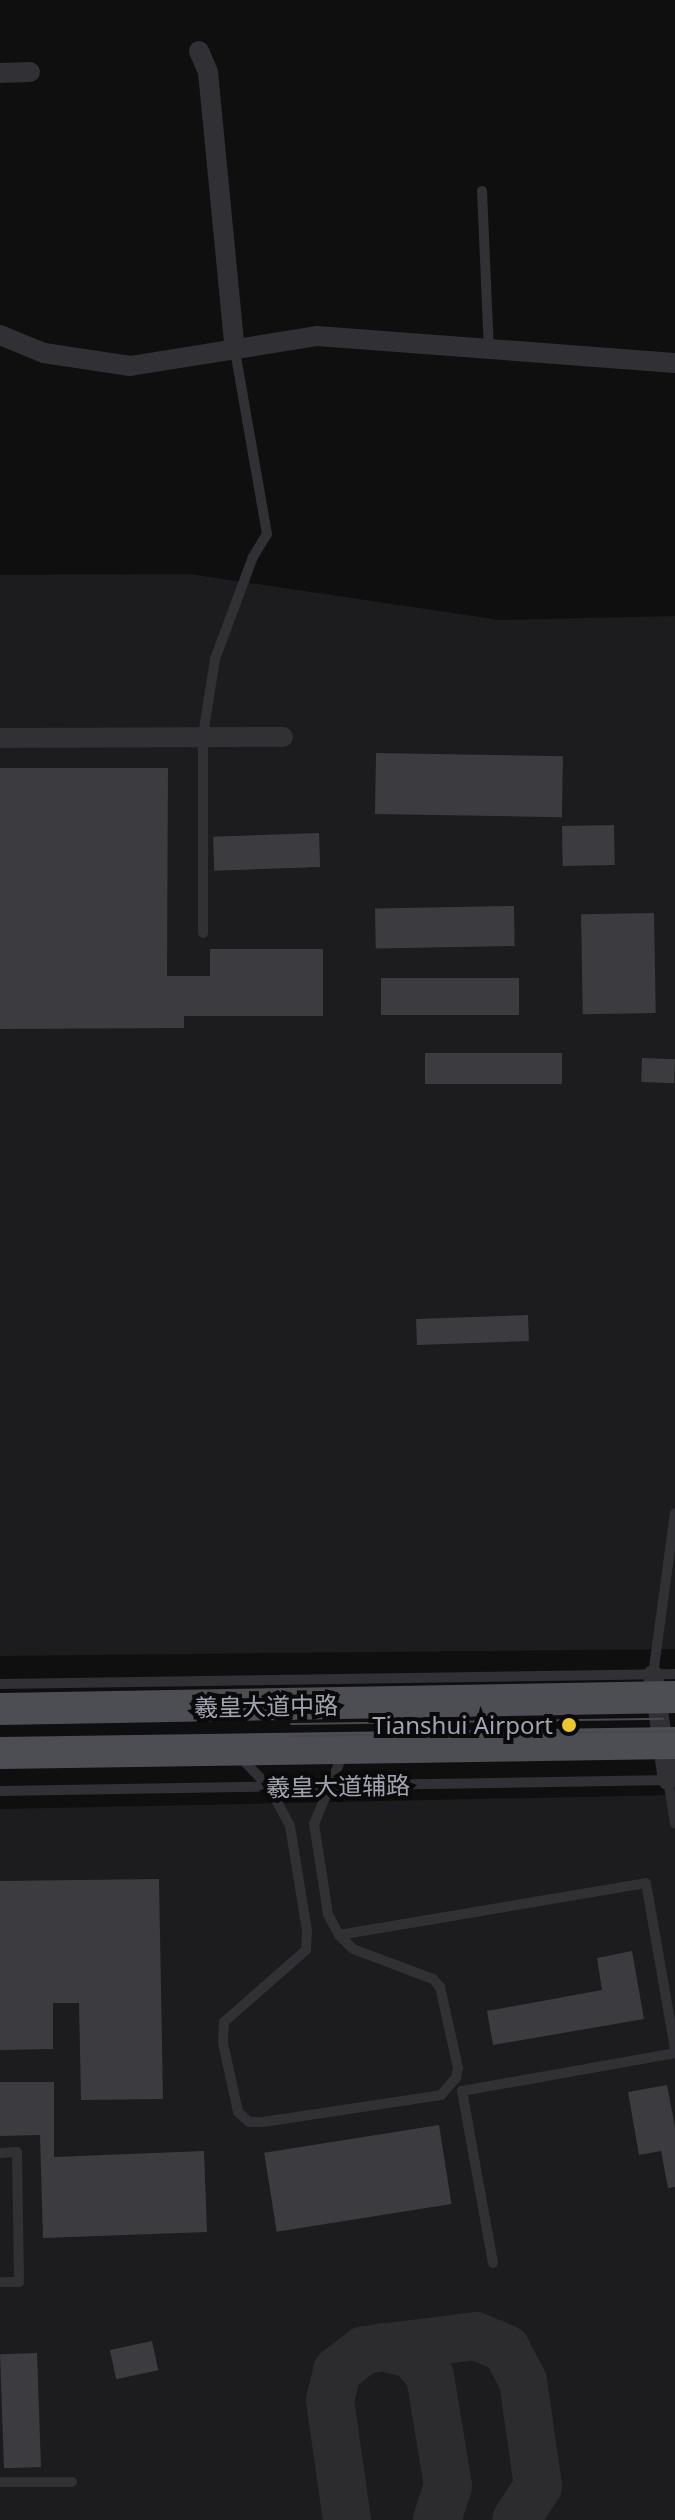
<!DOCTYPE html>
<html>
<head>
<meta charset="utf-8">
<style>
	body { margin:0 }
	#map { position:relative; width:675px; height:2520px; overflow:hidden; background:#0f0f10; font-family:"Noto Sans","Noto Sans SC",sans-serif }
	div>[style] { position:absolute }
	.built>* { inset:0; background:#1c1b1d }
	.taxiway>* { height:48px; margin:-24px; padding:0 24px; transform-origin:24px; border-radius:24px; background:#2c2c2f }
	.building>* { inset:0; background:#3c3c40; transform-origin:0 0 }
	.service>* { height:10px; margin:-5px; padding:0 5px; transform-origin:5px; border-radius:5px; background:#303035 }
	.minor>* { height:20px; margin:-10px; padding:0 10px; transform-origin:10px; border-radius:10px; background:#303035 }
	.primary>* { height:32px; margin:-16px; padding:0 16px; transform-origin:16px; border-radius:16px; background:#4d4d54 }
	.tram>* { height:2px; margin:-1px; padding:0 1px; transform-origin:1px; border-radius:1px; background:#48484e }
	.dots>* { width:22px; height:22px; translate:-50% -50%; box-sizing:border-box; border:4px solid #0a0a0b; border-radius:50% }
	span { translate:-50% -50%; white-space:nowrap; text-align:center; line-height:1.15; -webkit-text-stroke:8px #0a0a0b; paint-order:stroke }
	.street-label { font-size:24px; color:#a1a3b1 }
	.poi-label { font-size:24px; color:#a1a3b1 }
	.right { translate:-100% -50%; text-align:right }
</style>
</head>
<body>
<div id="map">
	<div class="built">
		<i style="clip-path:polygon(189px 574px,500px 620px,675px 616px,675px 1649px,0 1656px,0 575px)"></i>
		<i style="clip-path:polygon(670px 1795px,675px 1797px,675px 2520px,0 2520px,0 1809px)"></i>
	</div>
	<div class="taxiway">
		<i style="left:382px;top:2347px;width:32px;rotate:14deg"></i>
		<i style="left:413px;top:2355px;width:27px;rotate:51deg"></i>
		<i style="left:430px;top:2376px;width:111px;rotate:80.7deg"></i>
		<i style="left:448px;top:2486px;width:36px;rotate:108deg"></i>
		<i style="left:347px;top:2520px;width:121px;rotate:-98.1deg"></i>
		<i style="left:330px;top:2400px;width:30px;rotate:-76deg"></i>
		<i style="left:337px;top:2371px;width:34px;rotate:-38deg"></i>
		<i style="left:364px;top:2350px;width:113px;rotate:-7.1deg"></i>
		<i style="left:476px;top:2336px;width:33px;rotate:23deg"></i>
		<i style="left:506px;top:2349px;width:36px;rotate:62deg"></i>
		<i style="left:523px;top:2381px;width:106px;rotate:81.9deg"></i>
		<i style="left:538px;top:2486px;width:40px;rotate:122.9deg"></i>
	</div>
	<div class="building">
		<i style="left:376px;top:753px;width:187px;height:61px;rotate:1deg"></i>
		<i style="clip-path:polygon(0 768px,168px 768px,167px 976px,210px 976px,210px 949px,323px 949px,323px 1016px,184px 1016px,184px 1028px,0 1029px)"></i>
		<i style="left:614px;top:825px;width:40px;height:52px;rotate:89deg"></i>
		<i style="left:319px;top:833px;width:34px;height:106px;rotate:88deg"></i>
		<i style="left:514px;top:906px;width:40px;height:139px;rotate:89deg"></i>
		<i style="left:654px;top:913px;width:100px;height:73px;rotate:89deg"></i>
		<i style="left:519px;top:978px;width:37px;height:138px;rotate:90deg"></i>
		<i style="left:562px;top:1053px;width:31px;height:137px;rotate:90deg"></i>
		<i style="left:642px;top:1058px;width:33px;height:24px;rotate:2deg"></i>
		<i style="left:528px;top:1315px;width:26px;height:112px;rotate:88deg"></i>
		<i style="clip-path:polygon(159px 1879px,163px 2099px,81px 2100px,79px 2003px,53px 2003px,53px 2049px,0 2050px,0 1881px)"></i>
		<i style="clip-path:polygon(632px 1951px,644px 2019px,493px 2045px,487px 2011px,602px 1990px,597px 1958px)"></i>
		<i style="clip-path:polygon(0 2082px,54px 2082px,54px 2157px,204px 2151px,207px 2232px,43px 2238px,40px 2135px,0 2136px)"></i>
		<i style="clip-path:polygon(667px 2085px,675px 2127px,675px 2187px,668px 2188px,661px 2151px,639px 2155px,628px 2092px)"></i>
		<i style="left:439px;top:2125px;width:80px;height:177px;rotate:81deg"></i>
		<i style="left:152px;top:2341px;width:30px;height:43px;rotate:78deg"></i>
		<i style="left:37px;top:2353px;width:114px;height:37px;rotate:88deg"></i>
	</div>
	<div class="service">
		<i style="left:482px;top:191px;width:159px;rotate:87.5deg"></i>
		<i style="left:203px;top:933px;width:198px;rotate:-90deg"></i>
		<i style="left:203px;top:735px;width:77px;rotate:-81deg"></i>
		<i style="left:215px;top:659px;width:109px;rotate:-69.6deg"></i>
		<i style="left:253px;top:557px;width:27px;rotate:-59deg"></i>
		<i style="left:267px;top:534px;width:187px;rotate:-99.9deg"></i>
		<i style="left:653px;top:1675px;width:163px;rotate:-82.3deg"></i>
		<i style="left:0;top:1684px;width:675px;rotate:-0.85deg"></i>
		<i style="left:240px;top:1757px;width:42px;rotate:46deg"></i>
		<i style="left:269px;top:1787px;width:44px;rotate:61.7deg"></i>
		<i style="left:290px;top:1826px;width:106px;rotate:80.8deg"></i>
		<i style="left:307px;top:1931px;width:19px;rotate:93deg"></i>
		<i style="left:306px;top:1950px;width:109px;rotate:138.7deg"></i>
		<i style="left:224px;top:2022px;width:21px;rotate:93deg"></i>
		<i style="left:223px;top:2043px;width:71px;rotate:77.7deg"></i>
		<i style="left:238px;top:2112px;width:15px;rotate:42deg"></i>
		<i style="left:249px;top:2122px;width:14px"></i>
		<i style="left:263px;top:2122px;width:180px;rotate:-8.6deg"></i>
		<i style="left:441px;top:2095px;width:23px;rotate:-49deg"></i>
		<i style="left:456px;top:2078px;width:10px;rotate:-79deg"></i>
		<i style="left:458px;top:2068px;width:83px;rotate:-102.5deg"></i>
		<i style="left:440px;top:1987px;width:11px;rotate:-131deg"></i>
		<i style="left:433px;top:1979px;width:85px;rotate:-159.4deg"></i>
		<i style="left:353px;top:1949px;width:20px;rotate:-135deg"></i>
		<i style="left:339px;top:1935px;width:24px;rotate:-118deg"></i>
		<i style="left:328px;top:1914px;width:91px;rotate:-98.8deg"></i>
		<i style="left:314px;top:1824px;width:76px;rotate:-67.5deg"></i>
		<i style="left:668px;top:1780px;width:44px;rotate:80.8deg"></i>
		<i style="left:0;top:1791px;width:670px;rotate:-0.94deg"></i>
		<i style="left:339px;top:1935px;width:311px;rotate:-9.6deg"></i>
		<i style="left:646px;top:1883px;width:169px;rotate:80.1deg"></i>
		<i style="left:0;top:2153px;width:17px;rotate:-3deg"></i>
		<i style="left:17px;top:2152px;width:130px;rotate:89.1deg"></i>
		<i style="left:19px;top:2282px;width:19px;rotate:180deg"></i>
		<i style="left:493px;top:2263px;width:175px;rotate:-100.2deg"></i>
		<i style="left:462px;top:2091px;width:216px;rotate:-10.1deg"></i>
		<i style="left:0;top:2482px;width:72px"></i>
	</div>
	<div class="minor">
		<i style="left:199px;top:51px;width:23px;rotate:67deg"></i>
		<i style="left:208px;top:72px;width:279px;rotate:84.5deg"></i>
		<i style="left:0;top:73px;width:30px;rotate:-2deg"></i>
		<i style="left:0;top:335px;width:48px;rotate:22.2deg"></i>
		<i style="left:44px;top:353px;width:87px;rotate:8.6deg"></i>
		<i style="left:130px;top:366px;width:189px;rotate:-9.1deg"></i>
		<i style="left:317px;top:336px;width:359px;rotate:4.3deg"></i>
		<i style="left:0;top:738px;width:283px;rotate:-0.2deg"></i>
		<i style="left:653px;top:1675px;width:106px;rotate:81.9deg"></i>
	</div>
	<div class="primary">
		<i style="left:0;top:1709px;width:675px;rotate:-1.02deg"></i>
		<i style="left:0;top:1753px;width:675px;rotate:-0.85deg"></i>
	</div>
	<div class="tram">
		<i style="left:291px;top:1724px;width:372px;rotate:-0.8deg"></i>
		<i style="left:291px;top:1736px;width:384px;rotate:-0.7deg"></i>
	</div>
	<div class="dots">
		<i style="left:569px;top:1725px;background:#e8c730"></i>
	</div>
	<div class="street-label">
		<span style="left:266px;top:1706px;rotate:-1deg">羲皇大道中路</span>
		<span style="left:338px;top:1786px;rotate:-1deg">羲皇大道辅路</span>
	</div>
	<div class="poi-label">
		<span class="right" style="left:553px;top:1725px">Tianshui Airport</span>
	</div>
</div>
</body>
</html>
